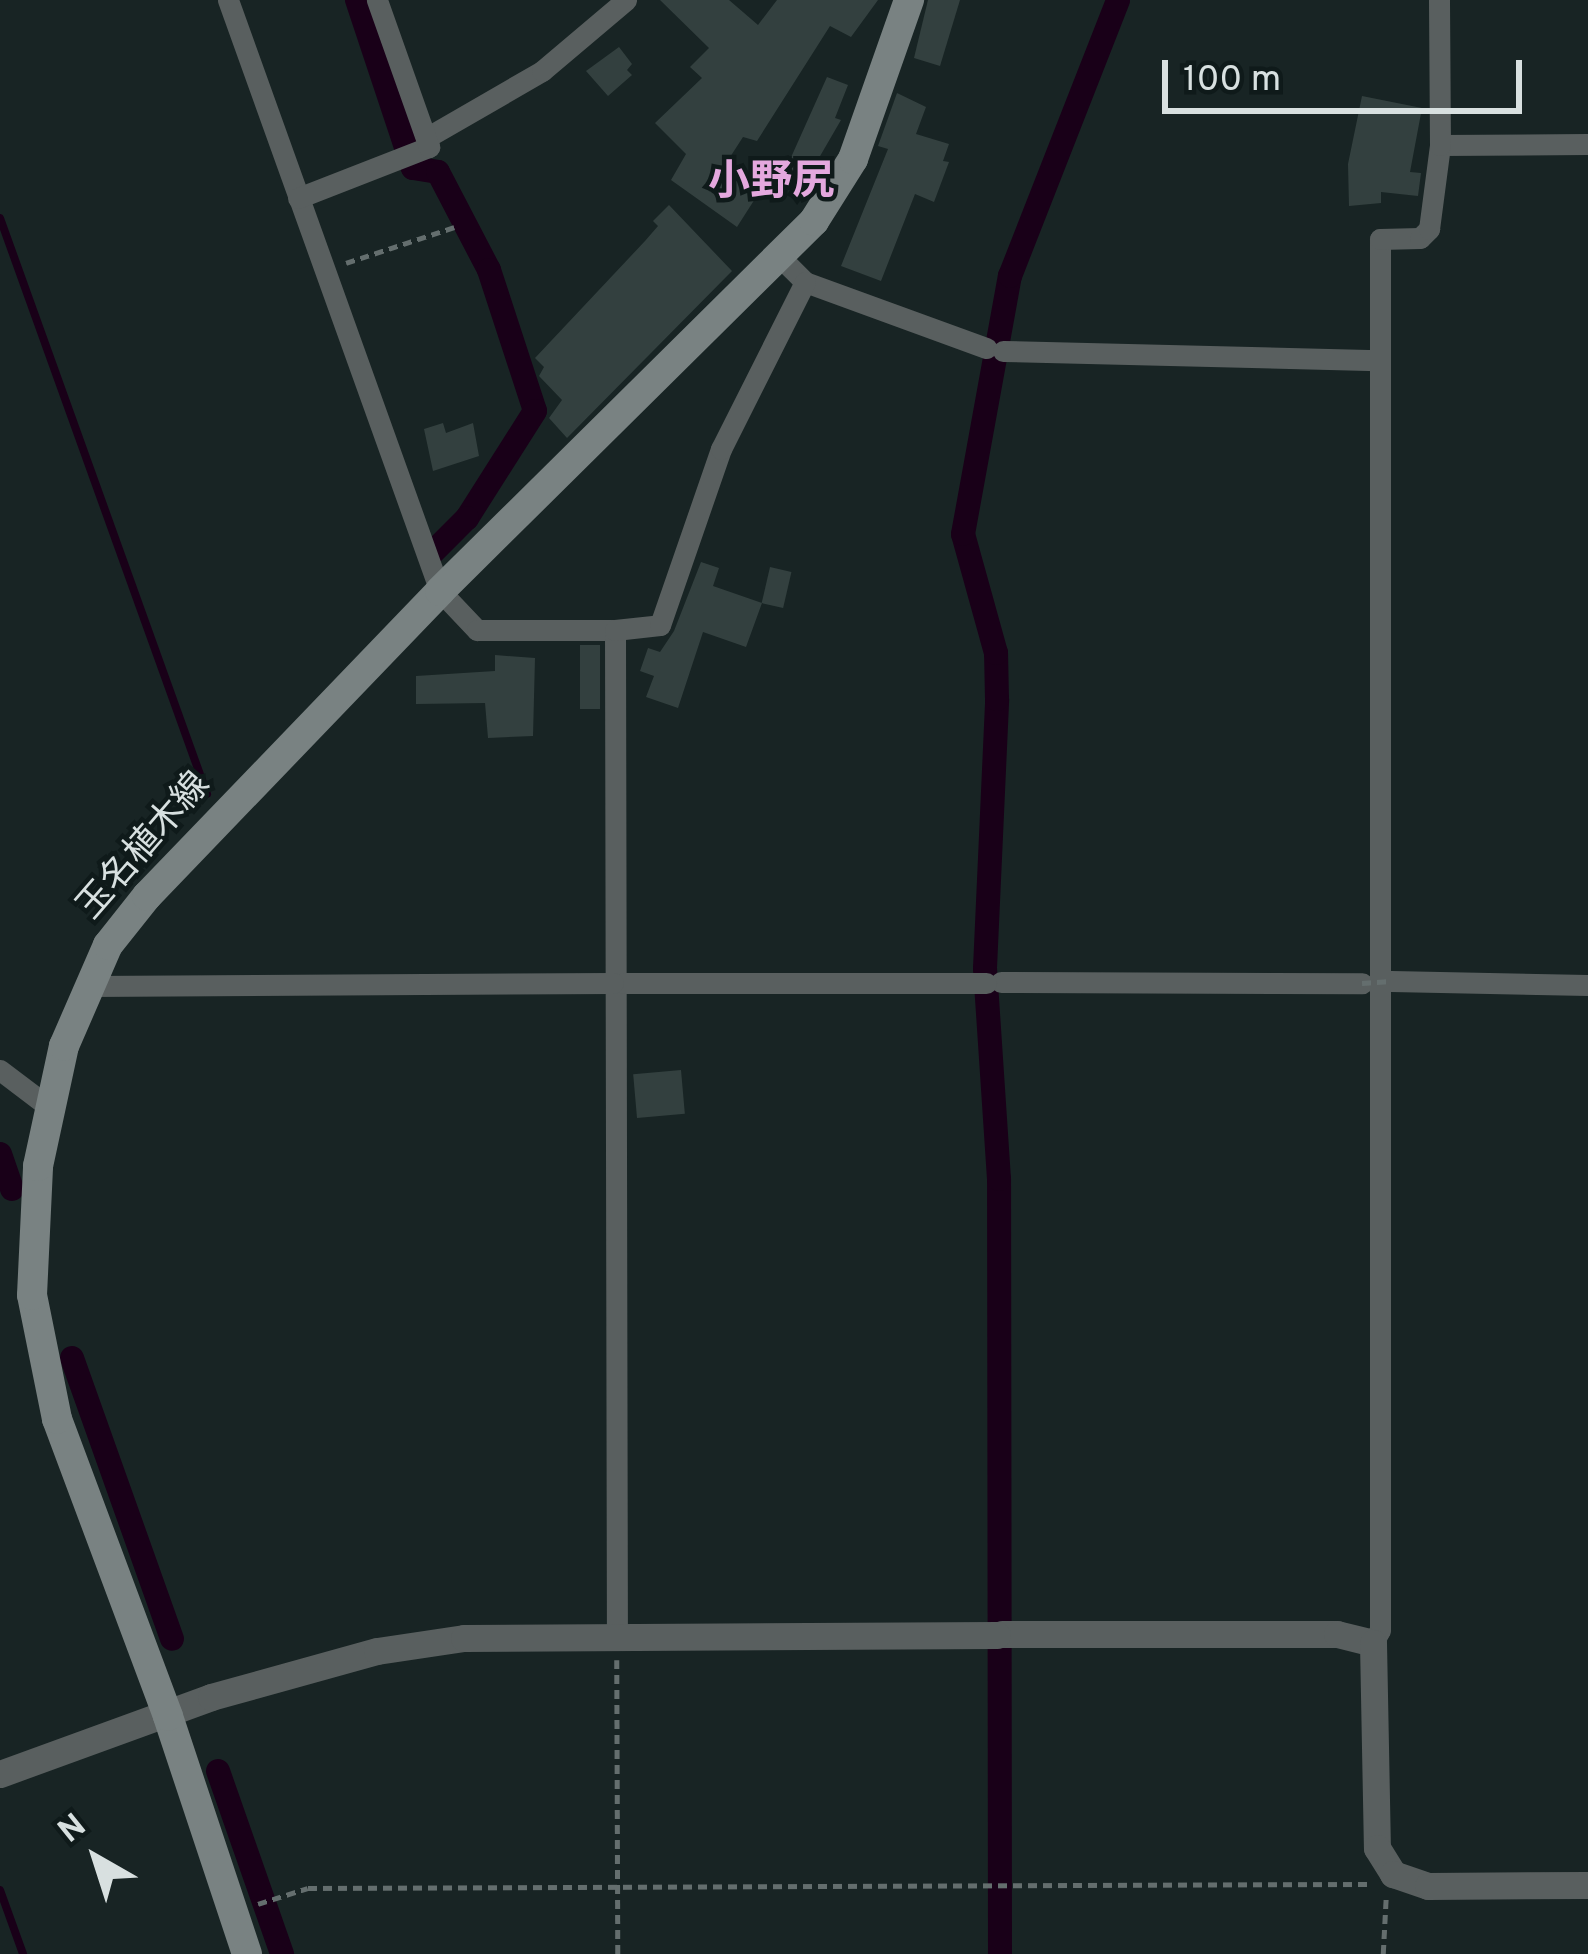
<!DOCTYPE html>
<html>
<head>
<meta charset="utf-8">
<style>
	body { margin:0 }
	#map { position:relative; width:1588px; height:1954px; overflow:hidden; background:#182424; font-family:Overpass,"Noto Sans JP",sans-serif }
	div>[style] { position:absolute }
	.stream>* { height:8px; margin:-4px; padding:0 4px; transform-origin:4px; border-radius:4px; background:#190018 }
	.canal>* { height:24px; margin:-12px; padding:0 12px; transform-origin:12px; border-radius:12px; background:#190018 }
	.building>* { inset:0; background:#33403f; transform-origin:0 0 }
	.path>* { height:4.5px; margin-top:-2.25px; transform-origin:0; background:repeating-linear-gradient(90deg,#646e6e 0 9px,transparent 0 15px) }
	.minor>* { height:21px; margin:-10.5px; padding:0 10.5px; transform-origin:10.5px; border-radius:10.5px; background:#595f5f }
	.tertiary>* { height:27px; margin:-13.5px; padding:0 13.5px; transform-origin:13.5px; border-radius:13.5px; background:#595f5f }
	.secondary>* { height:30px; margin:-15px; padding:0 15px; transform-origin:15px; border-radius:15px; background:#798282 }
	.path-bridge>* { height:4.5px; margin-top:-2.25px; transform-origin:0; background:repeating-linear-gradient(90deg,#646e6e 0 9px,transparent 0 15px) }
	span { translate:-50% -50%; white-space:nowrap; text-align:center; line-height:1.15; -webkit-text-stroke:9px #0f1a1a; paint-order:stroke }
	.street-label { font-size:36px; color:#d8e0e0 }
	.quarter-label { font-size:42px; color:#e4a8de; font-weight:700 }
	.north { position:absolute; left:36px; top:1798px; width:120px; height:120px; -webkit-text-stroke:9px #0f1a1a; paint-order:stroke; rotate:321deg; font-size:33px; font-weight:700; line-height:48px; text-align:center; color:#d8e0e0 }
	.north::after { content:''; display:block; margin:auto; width:42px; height:54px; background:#d8e0e0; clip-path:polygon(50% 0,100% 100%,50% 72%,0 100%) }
	.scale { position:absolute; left:1162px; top:60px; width:360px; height:54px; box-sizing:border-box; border:6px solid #d8e0e0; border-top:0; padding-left:15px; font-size:36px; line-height:42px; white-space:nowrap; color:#d8e0e0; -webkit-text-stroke:9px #0f1a1a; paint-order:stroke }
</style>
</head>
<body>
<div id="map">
	<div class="stream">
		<i style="left:0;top:218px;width:612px;rotate:70.23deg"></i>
		<i style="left:0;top:1890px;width:68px;rotate:70.2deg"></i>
	</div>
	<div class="canal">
		<i style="left:357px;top:0;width:177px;rotate:71.6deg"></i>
		<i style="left:413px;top:168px;width:25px;rotate:9deg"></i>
		<i style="left:438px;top:172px;width:110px;rotate:62.5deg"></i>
		<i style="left:489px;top:270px;width:148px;rotate:71.9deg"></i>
		<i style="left:535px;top:411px;width:127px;rotate:122.4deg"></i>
		<i style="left:467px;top:518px;width:48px;rotate:135deg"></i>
		<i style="left:0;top:1154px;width:37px;rotate:71deg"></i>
		<i style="left:72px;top:1358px;width:298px;rotate:70.4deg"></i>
		<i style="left:218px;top:1771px;width:194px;rotate:70.7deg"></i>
		<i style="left:1000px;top:1954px;width:775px;rotate:-90.07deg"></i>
		<i style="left:999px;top:1179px;width:211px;rotate:-93.8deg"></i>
		<i style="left:985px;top:968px;width:269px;rotate:-87.4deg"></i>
		<i style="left:997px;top:699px;width:46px;rotate:-91.2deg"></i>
		<i style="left:996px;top:653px;width:123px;rotate:-105.5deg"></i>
		<i style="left:963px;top:534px;width:262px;rotate:-79.7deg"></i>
		<i style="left:1010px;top:276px;width:296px;rotate:-68.6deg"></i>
	</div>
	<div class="building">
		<i style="clip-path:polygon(660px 0,729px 0,758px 25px,777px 0,878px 0,851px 37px,830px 26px,757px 141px,743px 137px,723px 168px,760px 191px,737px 227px,671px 180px,686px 154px,655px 123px,702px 78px,690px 67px,709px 48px)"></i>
		<i style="clip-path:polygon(928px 0,960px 0,940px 66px,914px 58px)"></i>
		<i style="clip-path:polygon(619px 47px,632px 64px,627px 70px,632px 75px,608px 96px,586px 71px)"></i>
		<i style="clip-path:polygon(827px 77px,848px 85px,835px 118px,841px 120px,805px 182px,784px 173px)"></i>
		<i style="clip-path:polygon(897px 93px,926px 107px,916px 134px,949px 144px,943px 161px,949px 162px,934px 202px,915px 194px,881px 281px,841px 266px,888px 149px,878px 146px)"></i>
		<i style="clip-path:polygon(1362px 96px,1422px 108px,1410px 172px,1421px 173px,1418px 196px,1381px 192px,1381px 203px,1349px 206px,1348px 164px)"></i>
		<i style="clip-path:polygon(669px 205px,732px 271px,567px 438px,549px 418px,562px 400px,539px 376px,544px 367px,535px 358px,645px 241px,658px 226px,653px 221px)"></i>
		<i style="clip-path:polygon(443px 423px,446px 433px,473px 423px,479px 456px,433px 471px,424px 429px)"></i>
		<i style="clip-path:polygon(701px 562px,719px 568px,713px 586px,762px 603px,746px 647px,703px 632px,678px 708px,646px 697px,654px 676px,640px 671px,648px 648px,660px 652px,674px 631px)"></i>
		<i style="left:770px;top:567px;width:22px;height:37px;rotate:13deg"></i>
		<i style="left:580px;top:645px;width:20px;height:64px"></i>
		<i style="clip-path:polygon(495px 655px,535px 658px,533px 736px,488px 738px,485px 703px,416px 704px,416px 676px,495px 671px)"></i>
		<i style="left:681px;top:1070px;width:44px;height:48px;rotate:85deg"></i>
	</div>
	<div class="path">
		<i style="left:346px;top:263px;width:114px;rotate:-18.4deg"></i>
		<i style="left:617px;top:1660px;width:294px;rotate:89.8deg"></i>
		<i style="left:258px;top:1904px;width:52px;rotate:-17.7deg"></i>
		<i style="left:308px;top:1888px;width:1063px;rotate:-0.22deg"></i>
		<i style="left:1383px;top:1954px;width:57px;rotate:-87deg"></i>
	</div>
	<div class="minor">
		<i style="left:228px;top:0;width:628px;rotate:70.27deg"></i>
		<i style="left:440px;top:591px;width:54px;rotate:46.5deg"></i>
		<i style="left:477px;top:630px;width:138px"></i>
		<i style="left:615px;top:630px;width:1004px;rotate:89.89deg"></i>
		<i style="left:426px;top:138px;width:134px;rotate:-30deg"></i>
		<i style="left:542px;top:71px;width:110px;rotate:-40.2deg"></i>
		<i style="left:1440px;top:145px;width:148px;rotate:-0.4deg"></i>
		<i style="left:298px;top:198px;width:141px;rotate:-21.3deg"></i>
		<i style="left:429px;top:147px;width:156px;rotate:-109.5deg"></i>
		<i style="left:779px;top:256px;width:37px;rotate:45deg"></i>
		<i style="left:805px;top:282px;width:193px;rotate:20deg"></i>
		<i style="left:1003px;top:351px;width:375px;rotate:1.4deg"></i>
		<i style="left:615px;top:630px;width:45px;rotate:-6.3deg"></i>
		<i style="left:660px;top:625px;width:186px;rotate:-70.9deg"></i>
		<i style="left:721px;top:449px;width:187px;rotate:-63.3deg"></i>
		<i style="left:1391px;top:981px;width:197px;rotate:1.2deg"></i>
		<i style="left:1001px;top:982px;width:361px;rotate:0.2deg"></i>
		<i style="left:624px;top:983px;width:362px"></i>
		<i style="left:90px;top:986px;width:523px;rotate:-0.33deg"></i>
		<i style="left:0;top:1070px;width:61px;rotate:37.1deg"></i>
		<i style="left:1373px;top:1643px;width:15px;rotate:-62deg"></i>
		<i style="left:1380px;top:1630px;width:1391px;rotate:-90deg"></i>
		<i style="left:1380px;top:239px;width:40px;rotate:-1.4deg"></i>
		<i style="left:1420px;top:238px;width:13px;rotate:-45deg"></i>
		<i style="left:1429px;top:229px;width:85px;rotate:-82.5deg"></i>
		<i style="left:1440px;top:145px;width:145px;rotate:-90.4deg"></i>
	</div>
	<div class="tertiary">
		<i style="left:1002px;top:1634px;width:335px"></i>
		<i style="left:1337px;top:1634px;width:37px;rotate:14deg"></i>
		<i style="left:1373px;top:1643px;width:205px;rotate:88.9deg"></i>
		<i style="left:1377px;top:1848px;width:31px;rotate:58deg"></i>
		<i style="left:1393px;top:1874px;width:37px;rotate:19deg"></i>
		<i style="left:1428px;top:1886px;width:160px;rotate:-0.4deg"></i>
		<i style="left:0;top:1774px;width:225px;rotate:-20deg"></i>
		<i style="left:211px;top:1697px;width:172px;rotate:-15.5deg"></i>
		<i style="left:377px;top:1651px;width:88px;rotate:-8.5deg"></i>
		<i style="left:464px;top:1638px;width:533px;rotate:-0.32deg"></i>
	</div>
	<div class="secondary">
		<i style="left:247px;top:1954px;width:251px;rotate:-108.4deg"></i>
		<i style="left:168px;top:1716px;width:317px;rotate:-110.5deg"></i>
		<i style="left:57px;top:1419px;width:126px;rotate:-101.4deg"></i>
		<i style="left:32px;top:1295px;width:129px;rotate:-87.3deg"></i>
		<i style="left:38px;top:1166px;width:123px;rotate:-77.8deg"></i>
		<i style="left:64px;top:1046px;width:110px;rotate:-66.5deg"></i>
		<i style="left:108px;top:945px;width:63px;rotate:-51.5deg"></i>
		<i style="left:147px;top:896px;width:423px;rotate:-46.1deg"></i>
		<i style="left:440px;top:591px;width:526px;rotate:-44.69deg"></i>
		<i style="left:814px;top:221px;width:73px;rotate:-57.8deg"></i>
		<i style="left:853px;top:159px;width:169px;rotate:-70.6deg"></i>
	</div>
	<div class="path-bridge">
		<i style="left:1362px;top:983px;width:29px;rotate:-4deg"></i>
	</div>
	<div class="street-label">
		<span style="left:145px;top:847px;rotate:-49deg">玉名植木線</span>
	</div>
	<div class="quarter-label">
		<span style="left:771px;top:184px">小野尻</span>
	</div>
	<div class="north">N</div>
	<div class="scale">100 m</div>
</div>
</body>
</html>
